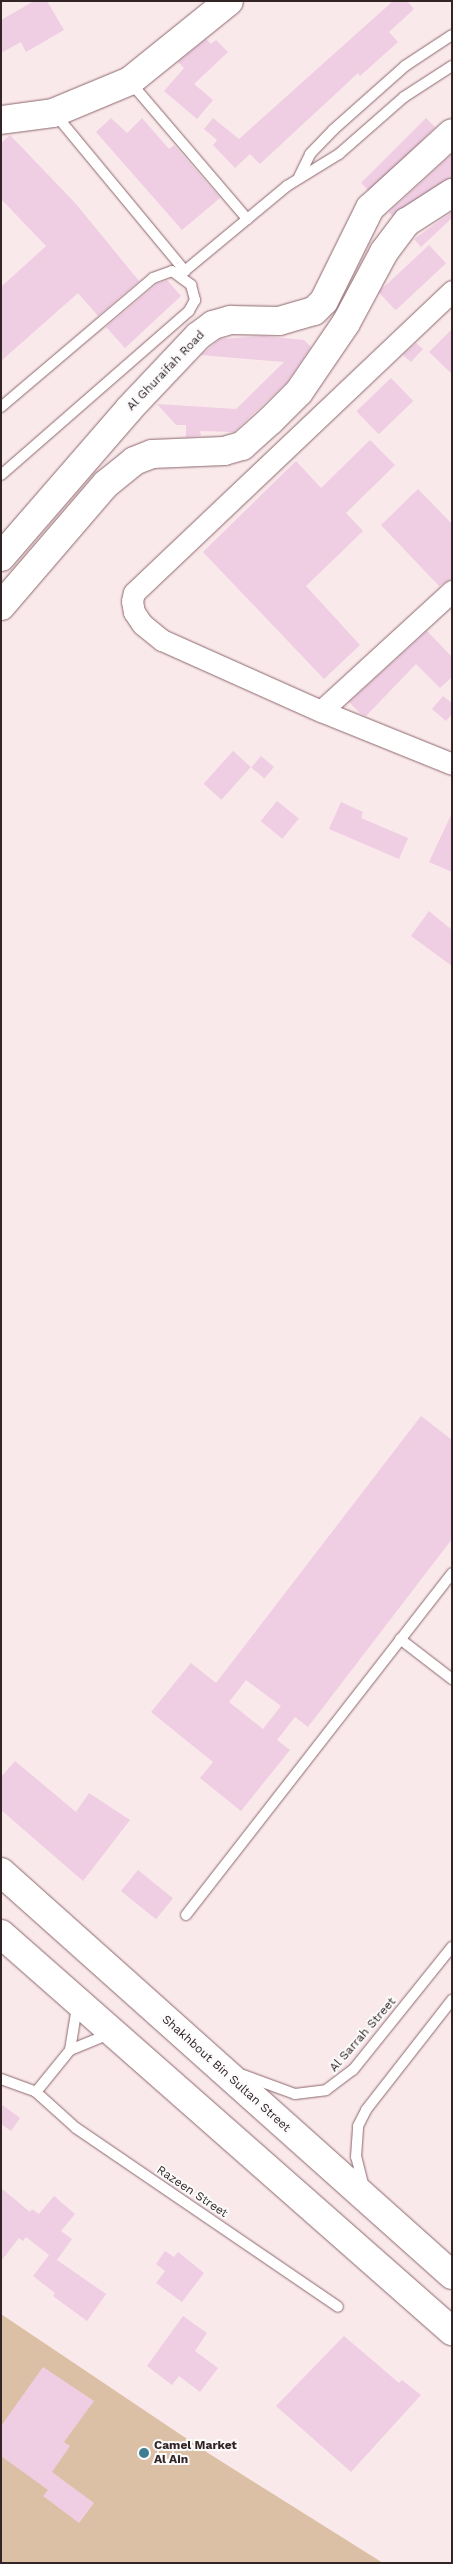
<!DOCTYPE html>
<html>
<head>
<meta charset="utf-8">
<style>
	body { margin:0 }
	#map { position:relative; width:453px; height:2564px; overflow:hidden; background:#fae9eb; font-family:"Work Sans",sans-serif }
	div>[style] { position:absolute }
	.green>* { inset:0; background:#dcc0a5 }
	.building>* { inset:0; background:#efcde3; transform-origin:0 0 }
	.roads { filter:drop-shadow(0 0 1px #8c676d) drop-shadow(0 0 1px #8c676d) }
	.lane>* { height:10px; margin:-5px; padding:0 5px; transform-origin:5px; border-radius:5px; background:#fff }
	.street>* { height:21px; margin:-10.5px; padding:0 10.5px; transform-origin:10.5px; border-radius:10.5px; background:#fff }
	.secondary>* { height:28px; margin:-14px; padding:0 14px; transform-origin:14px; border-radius:14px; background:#fff }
	.primary>* { height:28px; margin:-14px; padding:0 14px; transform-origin:14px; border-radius:14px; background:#fff }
	.dots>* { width:14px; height:14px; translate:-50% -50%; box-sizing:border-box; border:2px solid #fbfbfb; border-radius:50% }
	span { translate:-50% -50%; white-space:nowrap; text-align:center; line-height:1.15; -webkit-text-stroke:4px #fbfbfb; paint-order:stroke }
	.street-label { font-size:12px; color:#332426 }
	.poi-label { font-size:12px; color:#332426; font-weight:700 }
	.left { translate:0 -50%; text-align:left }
	.frame { position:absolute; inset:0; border:2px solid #332426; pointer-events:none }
</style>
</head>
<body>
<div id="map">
	<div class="green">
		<i style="clip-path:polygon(1px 2314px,208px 2453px,383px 2563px,1px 2563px)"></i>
	</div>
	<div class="building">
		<i style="clip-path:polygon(34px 1px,47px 1px,64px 30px,26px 52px,21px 42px,1px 53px,1px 20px)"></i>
		<i style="clip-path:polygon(393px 1px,407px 1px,414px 9px,389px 32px,398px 42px,360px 76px,358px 73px,260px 164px,250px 154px,235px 168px,213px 145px,217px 140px,204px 129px,213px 118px,239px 139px)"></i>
		<i style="clip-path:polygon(206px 39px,211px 44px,216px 40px,228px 52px,194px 84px,213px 100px,197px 119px,164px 91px,184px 68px,178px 62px)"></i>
		<i style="clip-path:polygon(111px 118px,127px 133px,142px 118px,169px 149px,174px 145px,220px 198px,182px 230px,96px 132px)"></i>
		<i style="left:426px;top:118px;width:13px;height:92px;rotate:45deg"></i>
		<i style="clip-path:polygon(10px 135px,76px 204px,139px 281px,98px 316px,78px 293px,1px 361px,1px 287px,46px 246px,1px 199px,1px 143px)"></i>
		<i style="clip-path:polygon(452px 154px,452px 177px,392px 216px,389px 212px)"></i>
		<i style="clip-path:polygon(452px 212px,452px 218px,421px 247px,414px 239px)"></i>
		<i style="left:429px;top:245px;width:25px;height:69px;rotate:47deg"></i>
		<i style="clip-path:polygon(167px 280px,181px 296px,125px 348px,106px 327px,157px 284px)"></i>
		<i style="clip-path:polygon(452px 329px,452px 374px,429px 352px)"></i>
		<i style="clip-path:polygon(264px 336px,304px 340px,311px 347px,287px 382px,234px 432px,200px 431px,201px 436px,186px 437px,186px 425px,176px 425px,157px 404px,236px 409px,284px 362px,201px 355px,220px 339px)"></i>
		<i style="clip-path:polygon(416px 343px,423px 349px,411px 362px,403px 355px)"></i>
		<i style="left:391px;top:378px;width:32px;height:48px;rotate:46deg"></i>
		<i style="clip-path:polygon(370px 440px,395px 465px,346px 513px,363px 531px,306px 586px,360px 645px,324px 679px,203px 552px,296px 461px,321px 488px)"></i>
		<i style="clip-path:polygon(418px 489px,452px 524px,452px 579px,439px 586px,381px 525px)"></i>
		<i style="clip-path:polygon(427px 631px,452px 657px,452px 677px,440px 688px,416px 664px,366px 716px,360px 713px,349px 702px)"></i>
		<i style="clip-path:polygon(443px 696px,452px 703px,452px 714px,446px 721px,432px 709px)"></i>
		<i style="left:233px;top:751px;width:24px;height:44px;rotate:42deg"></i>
		<i style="left:261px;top:756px;width:17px;height:15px;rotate:40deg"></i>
		<i style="left:277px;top:801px;width:28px;height:26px;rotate:39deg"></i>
		<i style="clip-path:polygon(341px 802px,363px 812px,361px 818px,408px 838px,399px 859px,329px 829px)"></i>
		<i style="clip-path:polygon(452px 813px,452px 872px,429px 862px)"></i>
		<i style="clip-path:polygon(429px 911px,452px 930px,452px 966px,411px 936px)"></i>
		<i style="clip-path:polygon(evenodd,421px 1416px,452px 1440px,452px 1539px,308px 1727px,295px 1717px,277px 1740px,290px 1750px,241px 1811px,200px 1778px,213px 1762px,151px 1712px,191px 1663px,216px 1683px,421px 1416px,246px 1680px,281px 1706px,263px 1729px,229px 1702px,246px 1680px)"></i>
		<i style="clip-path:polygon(15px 1761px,76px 1812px,89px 1793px,130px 1820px,83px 1881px,1px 1810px,1px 1777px)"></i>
		<i style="left:138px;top:1870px;width:45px;height:27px;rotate:39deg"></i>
		<i style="clip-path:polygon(1px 2104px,20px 2118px,11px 2131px,1px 2124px)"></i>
		<i style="clip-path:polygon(1px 2188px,30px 2212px,32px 2209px,39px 2214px,54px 2196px,75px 2214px,61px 2231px,72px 2239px,57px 2260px,106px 2294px,87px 2321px,53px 2296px,55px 2293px,33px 2276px,49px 2255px,26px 2237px,23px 2241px,19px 2238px,1px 2261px)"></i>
		<i style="clip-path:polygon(165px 2251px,174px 2257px,178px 2252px,204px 2273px,182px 2302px,156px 2283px,165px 2271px,156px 2264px)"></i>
		<i style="clip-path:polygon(183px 2316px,207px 2333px,195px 2351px,218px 2368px,200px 2392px,179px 2376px,172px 2385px,147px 2366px)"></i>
		<i style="clip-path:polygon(344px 2336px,399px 2383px,402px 2380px,421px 2395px,351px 2472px,276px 2406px)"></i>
		<i style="clip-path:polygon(43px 2367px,94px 2401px,64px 2442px,70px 2446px,52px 2472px,94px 2503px,79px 2523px,43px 2496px,48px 2490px,1px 2456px,1px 2426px)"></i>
	</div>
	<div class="roads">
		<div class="lane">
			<i style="left:131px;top:83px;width:179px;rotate:49.5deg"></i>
			<i style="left:55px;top:114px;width:204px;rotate:50.4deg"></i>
			<i style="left:299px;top:177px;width:25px;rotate:-64deg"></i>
			<i style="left:310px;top:154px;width:33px;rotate:-46deg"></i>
			<i style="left:333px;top:130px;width:96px;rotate:-41.6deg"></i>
			<i style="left:405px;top:66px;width:56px;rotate:-33.4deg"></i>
			<i style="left:181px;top:274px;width:138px;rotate:-39.7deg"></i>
			<i style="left:287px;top:186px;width:61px;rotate:-31.6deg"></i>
			<i style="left:339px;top:154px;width:86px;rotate:-41.2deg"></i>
			<i style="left:404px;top:97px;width:57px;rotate:-32.9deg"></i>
			<i style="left:1px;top:407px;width:199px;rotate:-40.3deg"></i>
			<i style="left:153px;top:278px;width:20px;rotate:-20deg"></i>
			<i style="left:172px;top:271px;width:24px;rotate:36deg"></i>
			<i style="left:191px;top:285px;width:16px;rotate:75deg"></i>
			<i style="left:195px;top:300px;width:13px;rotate:119deg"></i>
			<i style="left:189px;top:311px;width:249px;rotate:138.9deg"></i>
			<i style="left:400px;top:1639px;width:66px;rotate:37.6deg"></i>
			<i style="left:186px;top:1915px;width:433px;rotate:-52.1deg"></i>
			<i style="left:70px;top:2050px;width:44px;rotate:-80.8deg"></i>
			<i style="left:243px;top:2075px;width:55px;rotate:20.1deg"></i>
			<i style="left:295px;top:2094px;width:31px;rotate:-7deg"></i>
			<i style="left:326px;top:2090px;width:34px;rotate:-37deg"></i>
			<i style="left:353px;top:2070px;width:158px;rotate:-51.2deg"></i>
			<i style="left:1px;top:2079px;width:37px;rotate:20deg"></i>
			<i style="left:36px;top:2092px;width:54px;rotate:42deg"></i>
			<i style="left:76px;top:2128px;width:317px;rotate:34.3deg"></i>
			<i style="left:36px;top:2092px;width:54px;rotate:-51deg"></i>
			<i style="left:70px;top:2050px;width:42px;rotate:-22.3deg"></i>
			<i style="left:364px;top:2188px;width:32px;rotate:-104deg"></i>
			<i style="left:356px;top:2157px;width:31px;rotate:-86deg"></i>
			<i style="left:358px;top:2126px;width:18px;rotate:-63deg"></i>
			<i style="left:366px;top:2110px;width:140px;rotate:-52deg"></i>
		</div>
		<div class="street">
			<i style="left:452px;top:291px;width:439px;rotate:136.5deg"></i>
			<i style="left:134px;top:593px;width:8px;rotate:104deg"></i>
			<i style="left:132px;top:601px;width:11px;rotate:80deg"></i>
			<i style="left:134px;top:612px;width:14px;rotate:56deg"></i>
			<i style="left:142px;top:624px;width:26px;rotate:39deg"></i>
			<i style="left:162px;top:640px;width:174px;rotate:24.1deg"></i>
			<i style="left:321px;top:711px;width:141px;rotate:22deg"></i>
			<i style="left:321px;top:711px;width:178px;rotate:-42.5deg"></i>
		</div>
		<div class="secondary">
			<i style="left:1px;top:120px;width:52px;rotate:-7.7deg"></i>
			<i style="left:53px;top:113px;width:83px;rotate:-22.6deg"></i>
			<i style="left:130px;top:81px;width:127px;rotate:-38.9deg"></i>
		</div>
		<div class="primary">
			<i style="left:1px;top:557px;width:196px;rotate:-49.1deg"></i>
			<i style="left:129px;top:409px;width:100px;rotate:-46.6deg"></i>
			<i style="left:198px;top:336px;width:19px;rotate:-36deg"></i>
			<i style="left:213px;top:325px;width:19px;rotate:-16deg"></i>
			<i style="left:231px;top:320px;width:48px;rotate:1.2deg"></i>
			<i style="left:279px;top:321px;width:36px;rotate:-16deg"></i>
			<i style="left:314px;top:311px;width:14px;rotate:-45deg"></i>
			<i style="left:324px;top:301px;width:104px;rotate:-63.7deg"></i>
			<i style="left:370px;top:208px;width:111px;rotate:-42.4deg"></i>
			<i style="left:1px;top:606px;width:161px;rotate:-49.3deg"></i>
			<i style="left:106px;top:484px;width:36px;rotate:-39deg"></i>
			<i style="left:134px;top:461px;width:19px;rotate:-21deg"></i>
			<i style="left:152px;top:454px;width:72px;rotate:-2.4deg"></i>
			<i style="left:224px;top:451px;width:19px;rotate:-16deg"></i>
			<i style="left:242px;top:446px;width:38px;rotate:-42deg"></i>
			<i style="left:270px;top:421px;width:41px;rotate:-45deg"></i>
			<i style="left:299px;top:392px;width:83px;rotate:-55.7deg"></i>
			<i style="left:346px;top:323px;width:81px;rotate:-61.8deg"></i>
			<i style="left:384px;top:252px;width:38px;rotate:-53deg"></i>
			<i style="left:407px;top:222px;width:54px;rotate:-32.8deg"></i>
			<i style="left:1px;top:1872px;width:605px;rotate:41.78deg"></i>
			<i style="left:1px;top:1934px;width:601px;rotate:41.36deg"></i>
		</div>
	</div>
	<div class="dots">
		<i style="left:144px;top:2453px;background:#3f7d93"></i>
	</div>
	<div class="street-label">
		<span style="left:166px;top:371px;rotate:-46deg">Al Ghuraifah Road</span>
		<span style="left:363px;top:2035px;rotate:-49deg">Al Sarrah Street</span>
		<span style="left:226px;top:2074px;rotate:42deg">Shakhbout Bin Sultan Street</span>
		<span style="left:192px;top:2192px;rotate:34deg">Razeen Street</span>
	</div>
	<div class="poi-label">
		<span class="left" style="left:154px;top:2453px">Camel Market<br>Al Ain</span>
	</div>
	<div class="frame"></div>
</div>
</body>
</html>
